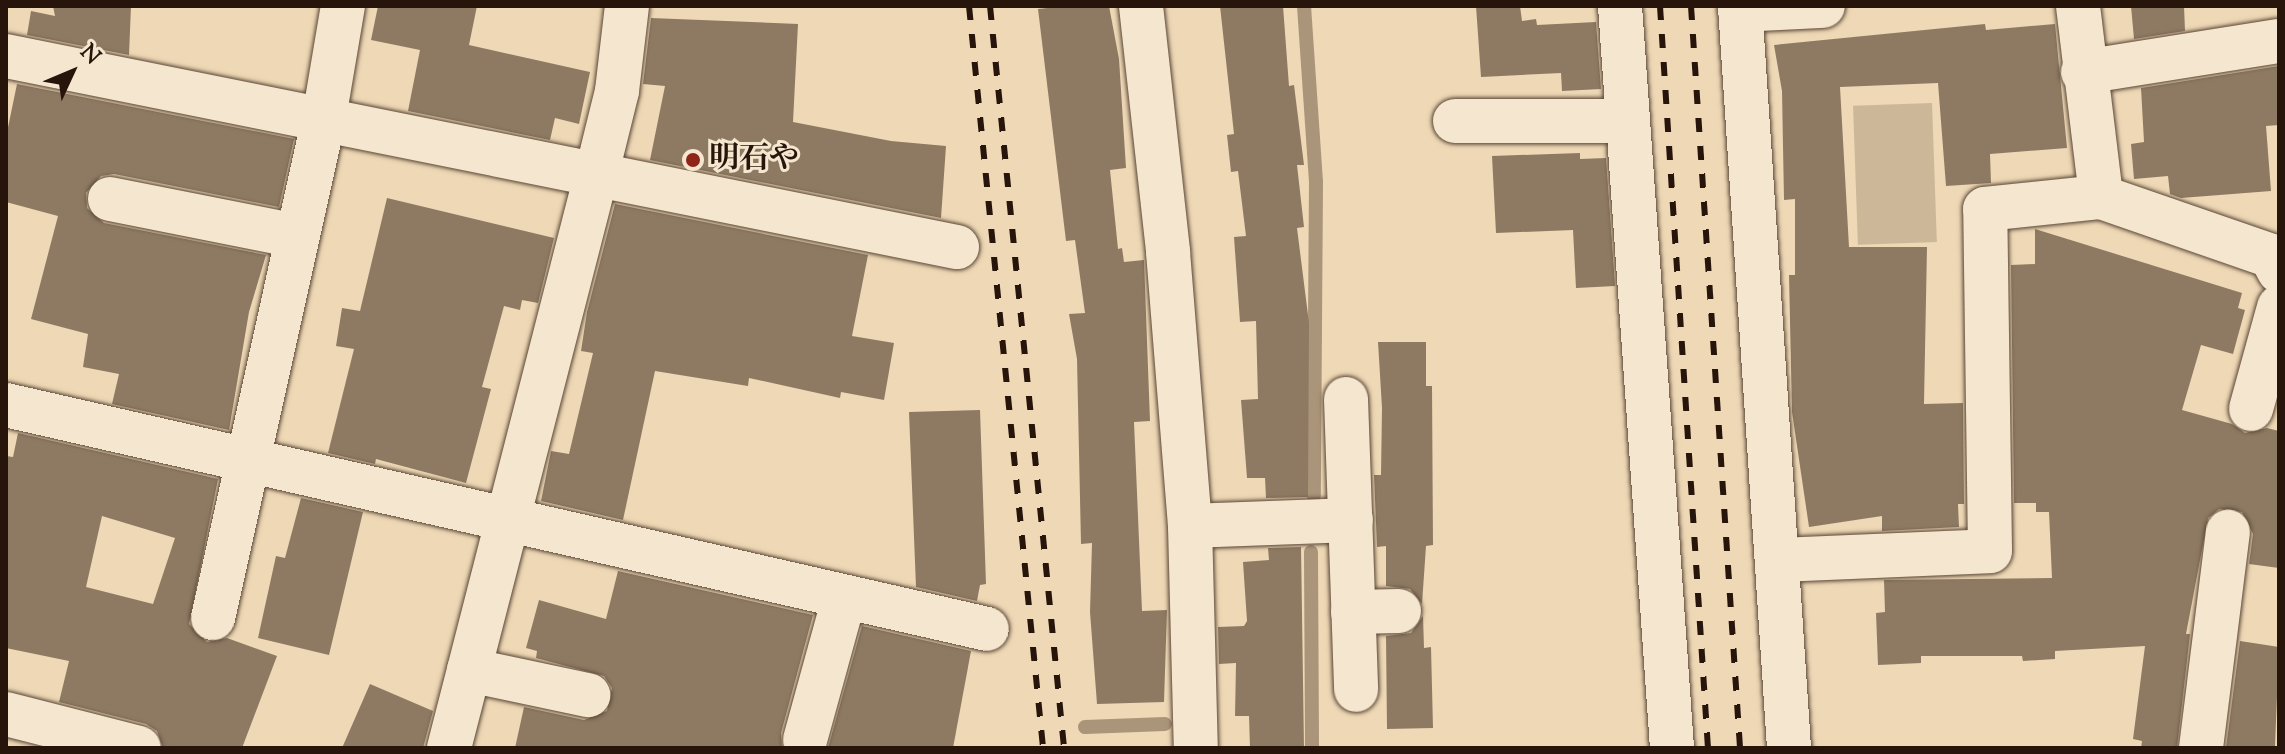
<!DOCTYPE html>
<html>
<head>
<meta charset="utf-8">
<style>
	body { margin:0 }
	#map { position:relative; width:2285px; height:754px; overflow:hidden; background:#eed8b5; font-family:"Sorts Mill Goudy","Noto Serif JP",serif }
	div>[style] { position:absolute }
	.green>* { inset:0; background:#ccb798; transform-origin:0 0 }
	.stream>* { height:14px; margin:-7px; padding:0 7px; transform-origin:7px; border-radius:7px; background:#aa957b }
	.building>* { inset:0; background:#8e7a63 }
	.roads { filter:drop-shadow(0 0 2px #594536) drop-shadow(0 0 2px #594536) }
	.minor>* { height:44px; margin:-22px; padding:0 22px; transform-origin:22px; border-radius:22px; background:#f4e6cf }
	.rail>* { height:6px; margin-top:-3px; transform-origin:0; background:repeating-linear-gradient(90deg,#27140b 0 14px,transparent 0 28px) }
	.dots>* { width:22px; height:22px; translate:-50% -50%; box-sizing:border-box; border:4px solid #f4e6cf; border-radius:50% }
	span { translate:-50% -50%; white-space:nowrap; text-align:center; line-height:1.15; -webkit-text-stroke:6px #f4e6cf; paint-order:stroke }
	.poi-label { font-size:30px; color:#27140b; font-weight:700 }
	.left { translate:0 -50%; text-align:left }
	.frame { position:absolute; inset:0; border:8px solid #27140b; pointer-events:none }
	.north { position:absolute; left:32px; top:32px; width:80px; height:80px; -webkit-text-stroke:6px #f4e6cf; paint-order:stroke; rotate:46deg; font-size:22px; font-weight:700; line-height:32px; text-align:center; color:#27140b }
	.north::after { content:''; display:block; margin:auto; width:28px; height:36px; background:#27140b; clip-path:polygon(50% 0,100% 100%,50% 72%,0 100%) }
</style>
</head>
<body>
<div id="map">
	<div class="green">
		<i style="left:1932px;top:103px;width:139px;height:79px;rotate:88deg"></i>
	</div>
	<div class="stream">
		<i style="left:1304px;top:6px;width:176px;rotate:86.1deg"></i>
		<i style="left:1316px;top:182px;width:314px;rotate:90.4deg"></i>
		<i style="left:1311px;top:552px;width:196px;rotate:89.7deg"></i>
		<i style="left:1085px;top:727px;width:80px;rotate:-2.1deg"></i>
	</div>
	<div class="building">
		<i style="clip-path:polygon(53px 6px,131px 6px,129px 55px,27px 35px,31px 11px,55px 16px)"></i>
		<i style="clip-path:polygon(378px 6px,477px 6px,469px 45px,590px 72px,579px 124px,555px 118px,550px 140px,408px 111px,420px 50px,371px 40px)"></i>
		<i style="clip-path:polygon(1066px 6px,1109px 6px,1119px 59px,1126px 168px,1110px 170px,1118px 249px,1122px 248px,1124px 262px,1144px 260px,1150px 421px,1134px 422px,1142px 611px,1167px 610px,1164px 702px,1097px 704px,1090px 612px,1092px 543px,1081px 544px,1077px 359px,1069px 314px,1085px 313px,1075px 240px,1066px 241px,1038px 9px)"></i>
		<i style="clip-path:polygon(1220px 6px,1283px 6px,1289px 86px,1294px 85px,1304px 165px,1297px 165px,1304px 227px,1297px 228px,1309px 323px,1308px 497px,1266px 498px,1265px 478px,1247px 478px,1241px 400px,1258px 399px,1256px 321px,1240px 322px,1234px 237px,1246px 236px,1238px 171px,1231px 172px,1227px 135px,1234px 134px)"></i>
		<i style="clip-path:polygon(1476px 6px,1520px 6px,1522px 21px,1536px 19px,1537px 25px,1596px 22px,1601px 89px,1562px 91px,1561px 73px,1481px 77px)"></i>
		<i style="clip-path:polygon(2131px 6px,2184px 6px,2185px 31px,2134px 39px)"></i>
		<i style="clip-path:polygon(651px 18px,798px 24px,793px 122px,891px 141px,946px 146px,941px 218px,650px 160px,665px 86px,643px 84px)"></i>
		<i style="clip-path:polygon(1985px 24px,1986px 30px,2055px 24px,2067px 148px,1990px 154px,1991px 183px,1946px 186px,1938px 83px,1840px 87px,1849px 247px,1927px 247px,1924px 404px,1963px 403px,1964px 504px,1958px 504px,1959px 527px,1882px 531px,1882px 516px,1809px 527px,1792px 412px,1789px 275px,1795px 275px,1795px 199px,1784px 200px,1782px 91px,1774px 45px)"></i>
		<i style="clip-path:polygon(2279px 66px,2279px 125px,2266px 126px,2271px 191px,2181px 198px,2170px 194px,2168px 176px,2134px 179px,2131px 144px,2144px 142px,2141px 88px)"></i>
		<i style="clip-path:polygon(17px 84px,294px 139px,279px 207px,114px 174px,101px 176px,86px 193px,87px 208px,104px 223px,266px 255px,249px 312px,229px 430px,112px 404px,119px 374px,83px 367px,88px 334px,31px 319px,58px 216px,6px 202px,6px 137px)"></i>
		<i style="clip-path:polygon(1580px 153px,1580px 159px,1606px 158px,1615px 286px,1576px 288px,1573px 230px,1496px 233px,1492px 156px)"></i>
		<i style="clip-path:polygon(387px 198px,554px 238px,538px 303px,522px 300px,520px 310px,504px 306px,482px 387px,491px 389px,466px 483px,376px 459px,375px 464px,328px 453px,354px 349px,336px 346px,342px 308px,360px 311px)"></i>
		<i style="clip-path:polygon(615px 204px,868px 255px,852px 336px,894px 343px,884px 400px,841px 392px,840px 398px,749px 378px,748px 386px,655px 371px,623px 520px,541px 501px,551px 451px,569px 454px,593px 353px,581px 351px,587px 312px)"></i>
		<i style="clip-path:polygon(2035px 229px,2242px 293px,2238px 308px,2245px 310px,2233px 354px,2201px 345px,2182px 410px,2232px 424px,2245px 433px,2267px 428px,2279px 431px,2279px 568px,2249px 564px,2253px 534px,2242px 512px,2219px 509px,2208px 518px,2186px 634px,2190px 634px,2177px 748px,2141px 748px,2142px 741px,2133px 739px,2145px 646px,2055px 651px,2055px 659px,2023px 661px,2022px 656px,1921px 656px,1921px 663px,1878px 665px,1876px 613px,1885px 612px,1884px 580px,2052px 578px,2049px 512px,2036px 512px,2036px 503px,2014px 503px,2011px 265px,2035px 264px)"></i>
		<i style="clip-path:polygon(1378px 342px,1426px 342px,1426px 386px,1432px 386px,1433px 545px,1426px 546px,1422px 604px,1410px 589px,1386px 586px,1386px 546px,1377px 547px,1374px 475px,1381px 475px,1382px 408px)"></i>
		<i style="clip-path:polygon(980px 410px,986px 584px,980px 585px,977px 601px,916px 587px,909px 412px)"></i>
		<i style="clip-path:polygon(evenodd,18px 433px,218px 479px,189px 624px,207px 642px,227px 638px,277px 656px,242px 748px,163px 748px,157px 731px,146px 724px,59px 702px,69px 661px,6px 648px,6px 456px,13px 457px,18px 433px,102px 516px,175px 538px,153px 604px,86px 587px,102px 516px)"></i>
		<i style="clip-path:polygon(301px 498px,363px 512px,329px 655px,258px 638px,276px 556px,285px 558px)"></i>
		<i style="clip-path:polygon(1301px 547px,1304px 748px,1250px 748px,1249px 716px,1235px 716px,1236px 663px,1219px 664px,1218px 627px,1244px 626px,1247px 621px,1243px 562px,1269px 560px,1268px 548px)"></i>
		<i style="clip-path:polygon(618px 571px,813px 615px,781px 733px,782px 748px,515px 748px,524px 707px,584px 720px,607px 711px,612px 688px,604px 676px,536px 658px,537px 651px,526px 648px,539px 600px,606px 619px)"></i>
		<i style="clip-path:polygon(1423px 616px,1424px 648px,1431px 647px,1433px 728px,1387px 729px,1386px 636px,1411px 633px)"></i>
		<i style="clip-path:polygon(862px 626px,971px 651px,953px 748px,828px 748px)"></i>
		<i style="clip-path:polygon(2240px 641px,2279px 647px,2275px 746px,2226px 748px)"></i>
		<i style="clip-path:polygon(370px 684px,433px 711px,423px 748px,342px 748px)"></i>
	</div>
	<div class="roads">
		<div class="minor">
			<i style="left:1141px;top:6px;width:247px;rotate:83.7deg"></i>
			<i style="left:1168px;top:252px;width:275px;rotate:85.4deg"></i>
			<i style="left:1190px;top:526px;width:222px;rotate:88.5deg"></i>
			<i style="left:1620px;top:6px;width:744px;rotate:85.99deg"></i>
			<i style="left:1740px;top:6px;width:744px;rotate:86.22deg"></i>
			<i style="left:2078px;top:6px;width:192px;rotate:83.1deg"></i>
			<i style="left:1740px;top:10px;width:83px;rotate:-2.8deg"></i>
			<i style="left:6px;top:56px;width:970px;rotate:11.36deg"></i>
			<i style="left:2083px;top:72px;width:198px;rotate:-9deg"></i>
			<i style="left:1455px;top:121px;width:172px"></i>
			<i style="left:110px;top:199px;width:191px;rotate:11.2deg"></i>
			<i style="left:1346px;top:399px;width:291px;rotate:88deg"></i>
			<i style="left:6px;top:405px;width:1006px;rotate:12.86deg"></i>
			<i style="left:2251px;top:409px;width:106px;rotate:-74.6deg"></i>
			<i style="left:1190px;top:526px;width:161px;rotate:-2.1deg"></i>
			<i style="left:1777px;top:560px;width:213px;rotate:-2.4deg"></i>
			<i style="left:1990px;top:551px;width:342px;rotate:-90.8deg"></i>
			<i style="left:1985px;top:209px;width:117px;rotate:-5.9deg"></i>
			<i style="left:2101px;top:197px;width:180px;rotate:19.1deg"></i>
			<i style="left:2271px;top:256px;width:17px;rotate:62deg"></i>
			<i style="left:1353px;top:612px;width:46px;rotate:-1.2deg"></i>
			<i style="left:213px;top:618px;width:512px;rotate:-77.48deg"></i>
			<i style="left:324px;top:118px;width:114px;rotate:-80.4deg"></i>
			<i style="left:469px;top:670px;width:122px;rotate:11.9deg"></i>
			<i style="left:6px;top:714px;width:137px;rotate:14.3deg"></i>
			<i style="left:805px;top:740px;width:147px;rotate:-74.6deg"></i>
			<i style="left:449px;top:748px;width:591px;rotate:-75.59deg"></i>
			<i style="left:596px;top:176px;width:88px;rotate:-76.1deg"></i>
			<i style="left:617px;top:91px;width:86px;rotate:-83.3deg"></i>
			<i style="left:2201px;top:748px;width:218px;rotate:-82.9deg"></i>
		</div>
	</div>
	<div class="rail">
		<i style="left:969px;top:6px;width:746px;rotate:84.3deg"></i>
		<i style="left:990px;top:6px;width:746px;rotate:84.3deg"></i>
		<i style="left:1660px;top:6px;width:744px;rotate:86.3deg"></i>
		<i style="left:1691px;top:6px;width:744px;rotate:86.22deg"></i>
	</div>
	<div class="dots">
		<i style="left:693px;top:160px;background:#8f2418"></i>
	</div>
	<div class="poi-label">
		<span class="left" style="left:709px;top:160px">明石や</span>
	</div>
	<div class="frame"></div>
	<div class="north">N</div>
</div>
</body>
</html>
